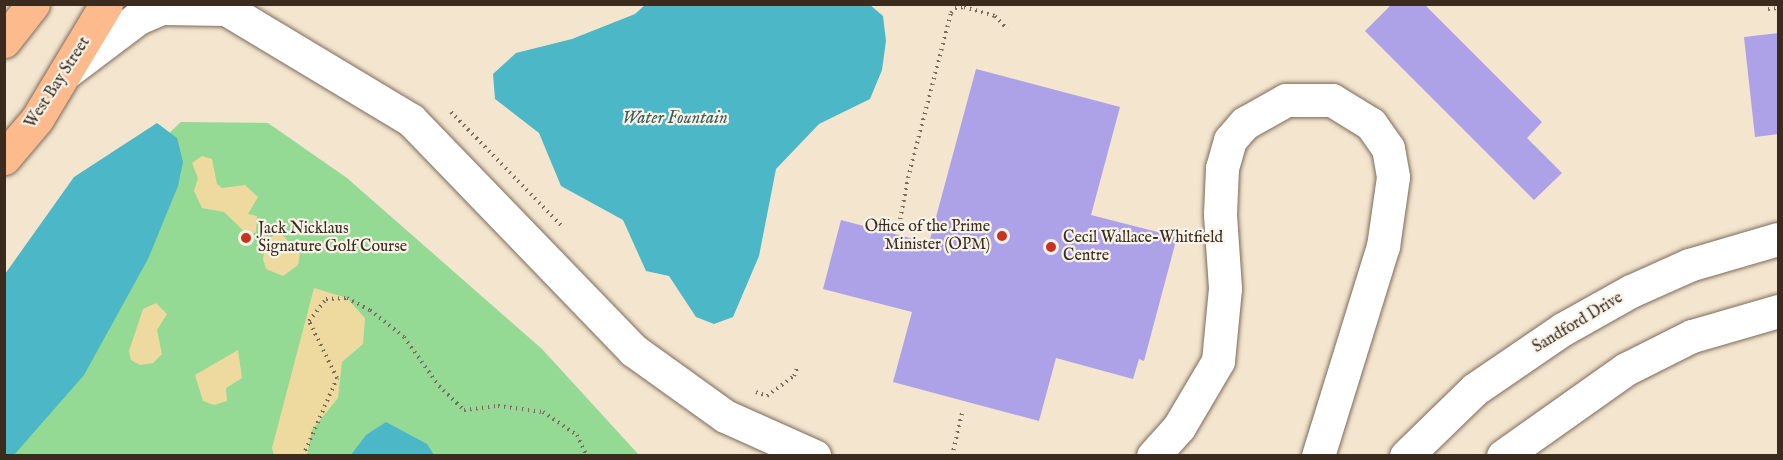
<!DOCTYPE html>
<html>
<head>
<meta charset="utf-8">
<style>
	body { margin:0 }
	#map { position:relative; width:1783px; height:460px; overflow:hidden; background:#f4e5ce; font-family:"IM FELL English",serif }
	div>[style] { position:absolute }
	.green>* { inset:0; background:#94da94 }
	.sand>* { inset:0; background:#eeda9e }
	.water>* { inset:0; background:#4bb7c7 }
	.building>* { inset:0; background:#ada2e7 }
	.path>* { height:4px; margin-top:-2px; transform-origin:0; background:repeating-linear-gradient(90deg,#7c6b5c 0 1.5px,transparent 0 6px) }
	.roads { filter:drop-shadow(0 0 2px #7c6b5c) drop-shadow(0 0 2px #7c6b5c) }
	.minor>* { height:33px; margin:-16.5px; padding:0 16.5px; transform-origin:16.5px; border-radius:16.5px; background:#fff }
	.major>* { height:33px; margin:-16.5px; padding:0 16.5px; transform-origin:16.5px; border-radius:16.5px; background:#fcba8d }
	.dots>* { width:16px; height:16px; translate:-50% -50%; box-sizing:border-box; border:3px solid #f7f3e8; border-radius:50% }
	span { translate:-50% -50%; white-space:nowrap; text-align:center; line-height:1.15; -webkit-text-stroke:4.5px #f7f3e8; paint-order:stroke }
	.street-label { font-size:16px; color:#3b2a1e }
	.poi-label { font-size:16px; color:#3b2a1e }
	.right { translate:-100% -50%; text-align:right }
	.left { translate:0 -50%; text-align:left }
	.water-label { font-size:18px; color:#415b59; font-style:italic }
	.frame { position:absolute; inset:0; border:6px solid #3b2a1e; pointer-events:none }
</style>
</head>
<body>
<div id="map">
	<div class="green">
		<i style="clip-path:polygon(181px 122px,268px 123px,347px 178px,542px 349px,639px 455px,5px 456px,117px 181px)"></i>
	</div>
	<div class="sand">
		<i style="clip-path:polygon(202px 156px,212px 159px,217px 184px,222px 188px,245px 185px,258px 197px,248px 214px,257px 216px,256px 232px,249px 236px,224px 212px,202px 208px,194px 191px,198px 178px,192px 163px)"></i>
		<i style="clip-path:polygon(279px 231px,300px 254px,298px 265px,283px 276px,266px 269px,263px 259px,266px 241px)"></i>
		<i style="clip-path:polygon(314px 288px,347px 298px,365px 318px,363px 344px,342px 362px,338px 398px,312px 430px,307px 455px,274px 455px,272px 448px)"></i>
		<i style="clip-path:polygon(156px 303px,167px 314px,157px 330px,162px 354px,153px 363px,140px 365px,131px 360px,129px 351px,143px 309px)"></i>
		<i style="clip-path:polygon(238px 350px,242px 378px,226px 388px,227px 401px,214px 405px,203px 401px,195px 375px)"></i>
	</div>
	<div class="water">
		<i style="clip-path:polygon(646px 4px,869px 4px,883px 16px,886px 41px,882px 70px,870px 99px,819px 124px,776px 169px,759px 256px,733px 317px,714px 324px,696px 317px,669px 276px,646px 271px,623px 220px,561px 186px,539px 133px,495px 99px,493px 74px,516px 53px,572px 39px,635px 14px)"></i>
		<i style="clip-path:polygon(157px 123px,177px 138px,183px 162px,178px 186px,148px 259px,84px 375px,14px 455px,5px 455px,5px 274px,74px 177px)"></i>
		<i style="clip-path:polygon(386px 422px,427px 444px,434px 455px,351px 455px,366px 435px)"></i>
	</div>
	<div class="building">
		<i style="clip-path:polygon(1392px 4px,1424px 4px,1542px 122px,1527px 138px,1562px 173px,1534px 200px,1365px 31px)"></i>
		<i style="clip-path:polygon(1779px 33px,1779px 134px,1755px 137px,1744px 37px)"></i>
		<i style="clip-path:polygon(976px 69px,1120px 107px,1091px 215px,1177px 237px,1144px 361px,1139px 359px,1133px 379px,1056px 358px,1039px 421px,893px 382px,912px 312px,823px 289px,841px 220px,929px 243px)"></i>
	</div>
	<div class="path">
		<i style="left:1768px;top:9px;width:10px;rotate:-6deg"></i>
		<i style="left:451px;top:112px;width:158px;rotate:45.8deg"></i>
		<i style="left:898px;top:231px;width:54px;rotate:-79.3deg"></i>
		<i style="left:908px;top:178px;width:171px;rotate:-75.4deg"></i>
		<i style="left:951px;top:13px;width:6px;rotate:-51deg"></i>
		<i style="left:955px;top:8px;width:9px;rotate:-6deg"></i>
		<i style="left:964px;top:7px;width:32px;rotate:16deg"></i>
		<i style="left:995px;top:16px;width:18px;rotate:47deg"></i>
		<i style="left:756px;top:392px;width:12px;rotate:20deg"></i>
		<i style="left:767px;top:396px;width:34px;rotate:-37deg"></i>
		<i style="left:794px;top:376px;width:11px;rotate:-68deg"></i>
		<i style="left:303px;top:456px;width:85px;rotate:-66.4deg"></i>
		<i style="left:337px;top:378px;width:64px;rotate:-116.2deg"></i>
		<i style="left:309px;top:321px;width:28px;rotate:-52deg"></i>
		<i style="left:326px;top:299px;width:21px;rotate:-3deg"></i>
		<i style="left:347px;top:298px;width:26px;rotate:28deg"></i>
		<i style="left:370px;top:310px;width:43px;rotate:38.5deg"></i>
		<i style="left:404px;top:337px;width:60px;rotate:54.5deg"></i>
		<i style="left:439px;top:386px;width:35px;rotate:44deg"></i>
		<i style="left:464px;top:410px;width:34px;rotate:-7deg"></i>
		<i style="left:498px;top:406px;width:45px;rotate:7.6deg"></i>
		<i style="left:543px;top:412px;width:41px;rotate:34.1deg"></i>
		<i style="left:577px;top:435px;width:23px;rotate:65deg"></i>
		<i style="left:952px;top:456px;width:44px;rotate:-76.9deg"></i>
	</div>
	<div class="roads">
		<div class="minor">
			<i style="left:218px;top:4px;width:225px;rotate:31deg"></i>
			<i style="left:411px;top:120px;width:320px;rotate:46deg"></i>
			<i style="left:633px;top:350px;width:113px;rotate:35.7deg"></i>
			<i style="left:725px;top:416px;width:98px;rotate:24.2deg"></i>
			<i style="left:65px;top:73px;width:91px;rotate:-37deg"></i>
			<i style="left:138px;top:18px;width:26px;rotate:-23deg"></i>
			<i style="left:162px;top:8px;width:64px;rotate:0.9deg"></i>
			<i style="left:1153px;top:456px;width:39px;rotate:-48deg"></i>
			<i style="left:1179px;top:427px;width:77px;rotate:-59.4deg"></i>
			<i style="left:1218px;top:361px;width:73px;rotate:-84.5deg"></i>
			<i style="left:1225px;top:288px;width:74px;rotate:-93.9deg"></i>
			<i style="left:1220px;top:214px;width:46px;rotate:-87.5deg"></i>
			<i style="left:1222px;top:168px;width:29px;rotate:-74deg"></i>
			<i style="left:1230px;top:140px;width:23px;rotate:-49deg"></i>
			<i style="left:1245px;top:123px;width:47px;rotate:-29.3deg"></i>
			<i style="left:1286px;top:100px;width:46px"></i>
			<i style="left:1332px;top:100px;width:46px;rotate:31.6deg"></i>
			<i style="left:1371px;top:124px;width:29px;rotate:55deg"></i>
			<i style="left:1388px;top:148px;width:29px;rotate:80deg"></i>
			<i style="left:1393px;top:177px;width:70px;rotate:98.2deg"></i>
			<i style="left:1383px;top:246px;width:220px;rotate:107.2deg"></i>
			<i style="left:1406px;top:456px;width:96px;rotate:-44.2deg"></i>
			<i style="left:1475px;top:389px;width:107px;rotate:-34.3deg"></i>
			<i style="left:1563px;top:329px;width:78px;rotate:-29.2deg"></i>
			<i style="left:1631px;top:291px;width:64px;rotate:-24.1deg"></i>
			<i style="left:1689px;top:265px;width:93px;rotate:-16.3deg"></i>
			<i style="left:1503px;top:456px;width:151px;rotate:-35.3deg"></i>
			<i style="left:1626px;top:369px;width:74px;rotate:-26.6deg"></i>
			<i style="left:1692px;top:336px;width:90px;rotate:-16.2deg"></i>
		</div>
		<div class="major">
			<i style="left:4px;top:41px;width:47px;rotate:-51.9deg"></i>
			<i style="left:4px;top:158px;width:51px;rotate:-49.8deg"></i>
			<i style="left:37px;top:119px;width:134px;rotate:-59deg"></i>
		</div>
	</div>
	<div class="dots">
		<i style="left:1002px;top:236px;background:#c8321e"></i>
		<i style="left:246px;top:238px;background:#c8321e"></i>
		<i style="left:1051px;top:247px;background:#c8321e"></i>
	</div>
	<div class="street-label">
		<span style="left:58px;top:83px;rotate:-57deg">West Bay Street</span>
		<span style="left:1578px;top:323px;rotate:-31deg">Sandford Drive</span>
	</div>
	<div class="poi-label">
		<span class="right" style="left:990px;top:236px">Office of the Prime<br>Minister (OPM)</span>
		<span class="left" style="left:258px;top:238px">Jack Nicklaus<br>Signature Golf Course</span>
		<span class="left" style="left:1063px;top:247px">Cecil Wallace-Whitfield<br>Centre</span>
	</div>
	<div class="water-label">
		<span style="left:675px;top:119px">Water Fountain</span>
	</div>
	<div class="frame"></div>
</div>
</body>
</html>
